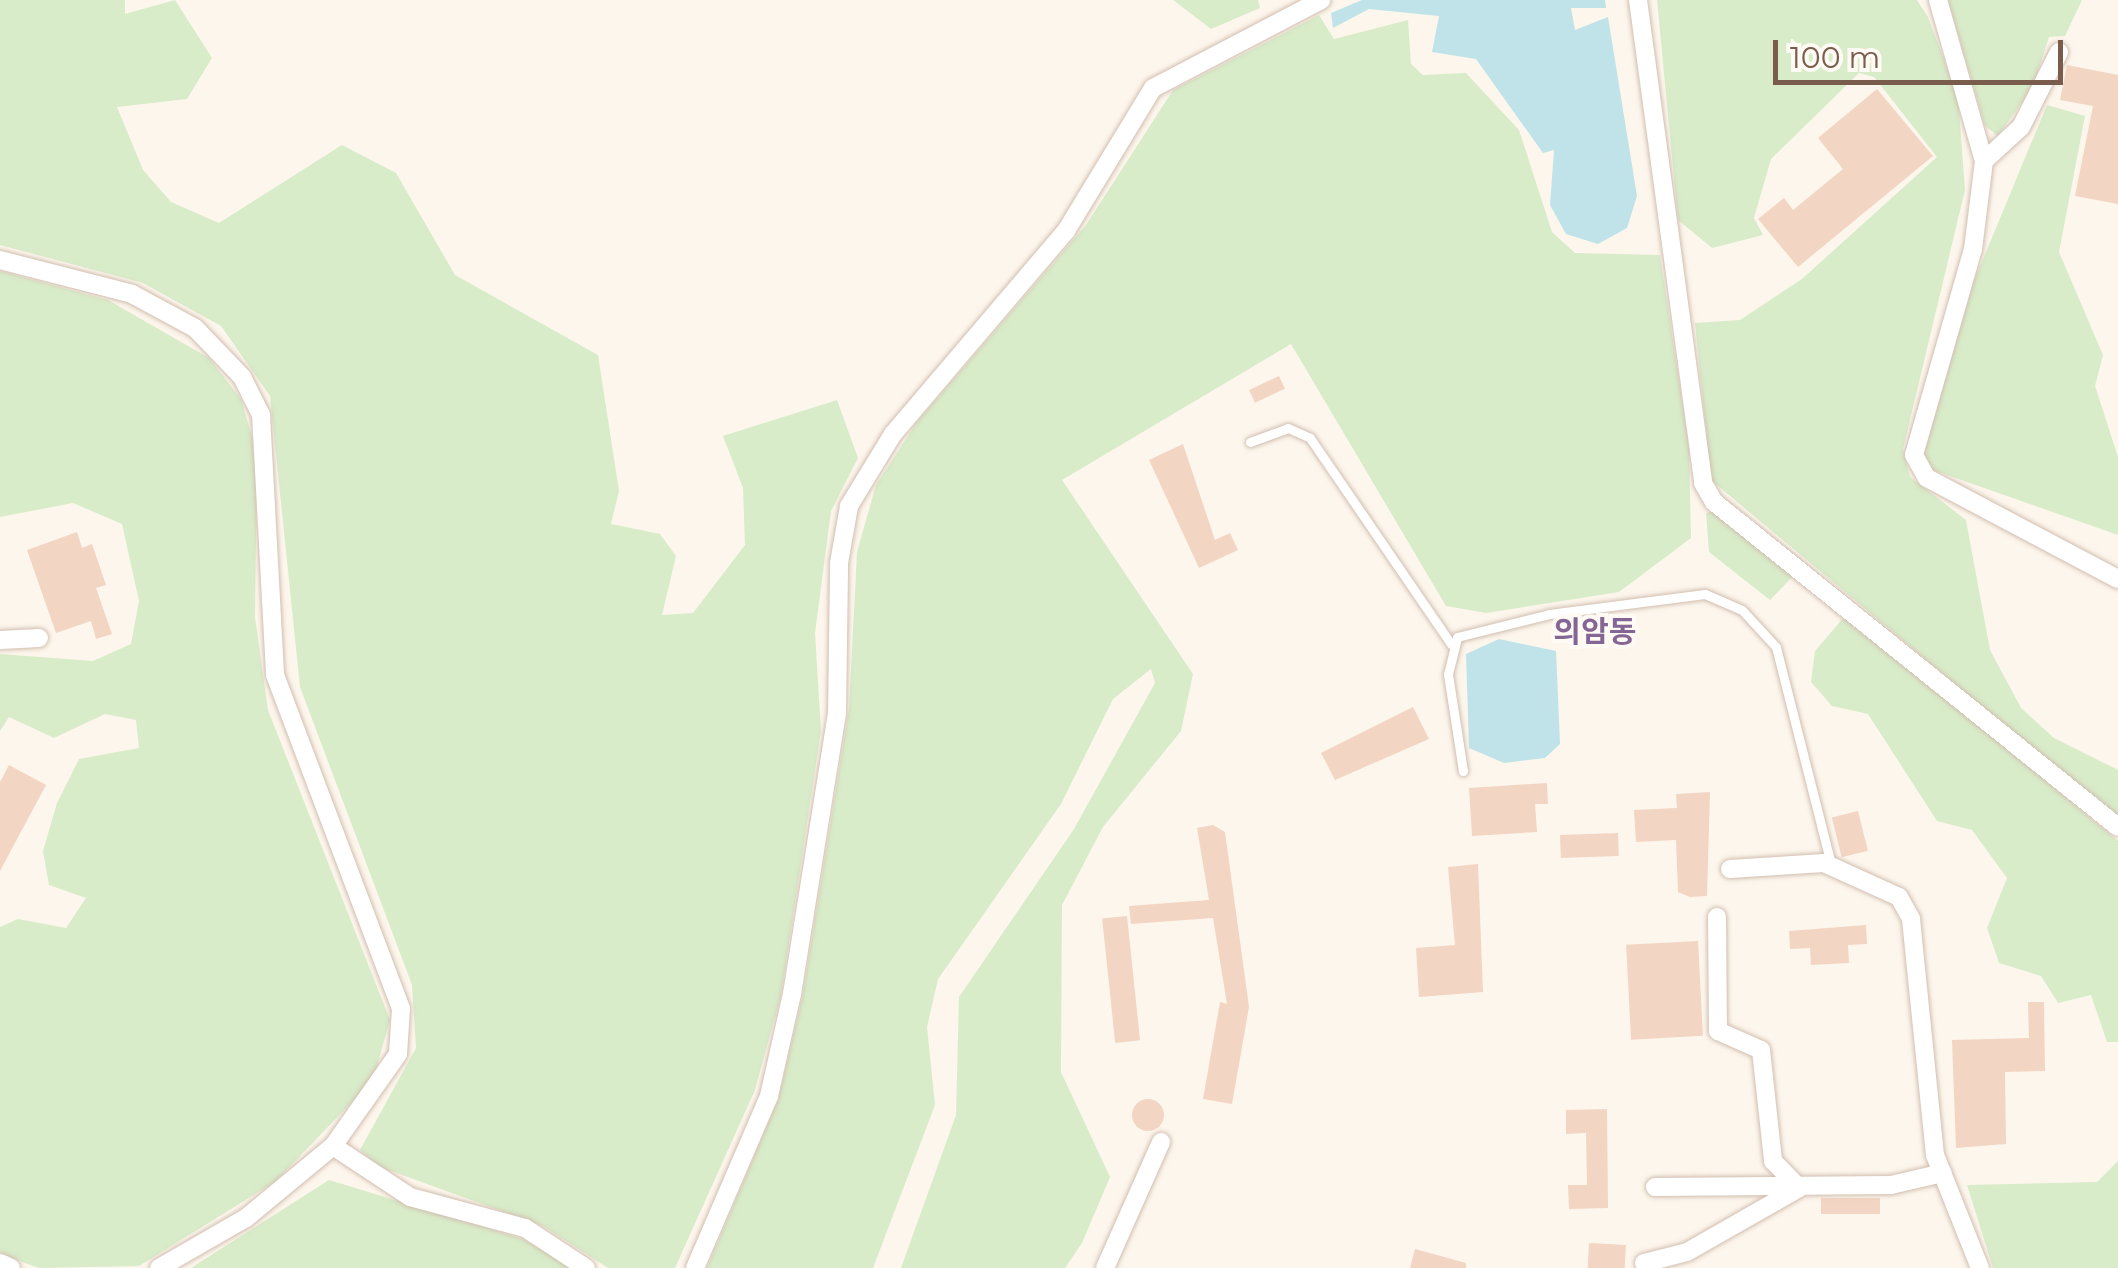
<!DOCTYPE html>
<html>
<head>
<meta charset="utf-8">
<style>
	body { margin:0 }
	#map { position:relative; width:2118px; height:1268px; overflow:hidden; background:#fdf6ec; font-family:Montserrat,"Noto Sans KR",sans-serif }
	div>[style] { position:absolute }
	.green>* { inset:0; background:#d8ecc9 }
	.water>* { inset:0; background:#bfe3e8 }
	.building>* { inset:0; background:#f3d5c3; transform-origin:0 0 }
	.round { border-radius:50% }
	.roads { filter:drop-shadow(0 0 2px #d1beb0) drop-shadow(0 0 2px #d1beb0) }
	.service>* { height:9px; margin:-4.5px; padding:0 4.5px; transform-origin:4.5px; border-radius:4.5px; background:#fff }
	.minor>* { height:18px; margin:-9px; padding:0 9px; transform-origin:9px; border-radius:9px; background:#fff }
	span { translate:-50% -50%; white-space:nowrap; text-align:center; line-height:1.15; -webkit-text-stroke:8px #fffaf3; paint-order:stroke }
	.quarter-label { font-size:30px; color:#846695; font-weight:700 }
	.scale { position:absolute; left:1773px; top:40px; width:290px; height:45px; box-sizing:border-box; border:5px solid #7a5c4d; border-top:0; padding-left:12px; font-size:30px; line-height:35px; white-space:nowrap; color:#7a5c4d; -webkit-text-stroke:8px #fffaf3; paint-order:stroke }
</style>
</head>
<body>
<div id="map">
	<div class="green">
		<i style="clip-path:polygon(0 0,125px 0,125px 14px,175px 0,212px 58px,187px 99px,117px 107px,143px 170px,171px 202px,219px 223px,342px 145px,396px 173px,455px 275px,598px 355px,619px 491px,611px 524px,660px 534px,676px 556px,662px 615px,693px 613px,745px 545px,743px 488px,723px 436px,837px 400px,858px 458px,831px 511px,815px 633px,821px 731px,781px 995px,755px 1090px,675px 1268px,608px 1268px,543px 1226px,380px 1167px,360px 1150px,416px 1048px,412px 985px,300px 687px,270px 396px,221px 326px,143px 283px,0 245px)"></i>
		<i style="clip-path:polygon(1173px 0,1258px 0,1260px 8px,1211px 29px)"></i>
		<i style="clip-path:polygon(1657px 0,1917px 0,1928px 17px,1958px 97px,1965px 190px,1903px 449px,1910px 477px,1966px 520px,1990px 650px,2021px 708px,2054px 738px,2118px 770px,2118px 820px,1711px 480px,1695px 323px,1740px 320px,1802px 279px,1937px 157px,1874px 77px,1859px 73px,1771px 159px,1754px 218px,1763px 235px,1712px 248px,1678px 220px)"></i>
		<i style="clip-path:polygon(1948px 0,2082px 0,2065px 36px,2049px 37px,2033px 86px,1998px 136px,1985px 126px)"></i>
		<i style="clip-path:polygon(1319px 15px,1334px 39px,1408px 20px,1411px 64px,1423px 75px,1466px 73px,1519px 130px,1552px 232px,1575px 253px,1660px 255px,1689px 447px,1691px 538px,1619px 592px,1486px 613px,1446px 606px,1291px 344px,1062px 480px,1193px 674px,1181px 731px,1103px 827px,1062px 905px,1061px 1072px,1110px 1177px,1082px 1243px,1065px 1268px,901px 1268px,956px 1115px,959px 997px,1074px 829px,1155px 683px,1151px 669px,1113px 699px,1061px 804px,938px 979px,927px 1027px,935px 1105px,873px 1268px,707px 1268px,779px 1097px,803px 994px,849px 709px,857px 552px,876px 485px,917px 422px,1086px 225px,1173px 90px)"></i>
		<i style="clip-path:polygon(2047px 105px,2085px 116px,2059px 252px,2103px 355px,2095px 386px,2118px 457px,2118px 535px,1933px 470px,1924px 454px,1974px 281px)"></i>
		<i style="clip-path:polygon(0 271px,108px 300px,209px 358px,241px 399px,257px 454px,255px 617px,268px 710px,390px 1020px,373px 1080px,276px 1181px,139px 1266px,39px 1268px,0 1254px,0 927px,18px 919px,66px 928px,86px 898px,49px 885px,43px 851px,57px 803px,79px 759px,139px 748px,136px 720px,105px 714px,54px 738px,9px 717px,0 731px,0 654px,93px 661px,131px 644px,139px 601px,122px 524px,73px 503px,0 517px)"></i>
		<i style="clip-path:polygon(1714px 511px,1797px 572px,1770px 600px,1709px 552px,1706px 513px)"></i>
		<i style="clip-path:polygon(1845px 616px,2118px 841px,2118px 1042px,2107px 1042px,2091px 995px,2058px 1003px,2041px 976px,1999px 963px,1987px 928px,2007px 878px,1972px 830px,1937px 821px,1868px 714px,1832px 706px,1811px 682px,1815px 651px)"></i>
		<i style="clip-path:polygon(2118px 1161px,2118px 1268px,1993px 1268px,1967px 1185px,2097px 1182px)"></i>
		<i style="clip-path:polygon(329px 1180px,523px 1239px,573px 1268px,191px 1268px)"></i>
	</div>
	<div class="water">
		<i style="clip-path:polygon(1362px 0,1605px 0,1606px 8px,1571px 8px,1575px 30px,1608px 17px,1637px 196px,1627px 228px,1598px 244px,1566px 234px,1550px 205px,1554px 150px,1543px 153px,1476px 59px,1432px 52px,1439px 16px,1369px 9px,1333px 28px,1331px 13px)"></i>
		<i style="clip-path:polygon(1499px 639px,1556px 651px,1560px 744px,1545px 758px,1504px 763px,1469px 748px,1466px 654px)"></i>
	</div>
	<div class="building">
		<i style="clip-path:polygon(2067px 65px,2118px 75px,2118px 204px,2075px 196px,2093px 106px,2060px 100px)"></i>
		<i style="clip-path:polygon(1877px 89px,1933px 156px,1798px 267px,1758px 219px,1784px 198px,1793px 210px,1843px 169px,1818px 138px)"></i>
		<i style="left:1279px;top:376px;width:14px;height:33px;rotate:65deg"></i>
		<i style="clip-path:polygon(1183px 444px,1215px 540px,1230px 533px,1238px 550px,1199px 568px,1149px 460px)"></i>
		<i style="clip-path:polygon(77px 532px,82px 548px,92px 544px,106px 585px,96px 588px,112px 634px,96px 639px,91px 621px,56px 633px,27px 550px)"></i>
		<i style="clip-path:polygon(1413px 707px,1429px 739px,1335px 780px,1321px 753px)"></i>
		<i style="clip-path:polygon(9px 765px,46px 785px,0 871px,0 782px)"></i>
		<i style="clip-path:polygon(1547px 783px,1548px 804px,1535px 804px,1537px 832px,1472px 836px,1469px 788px)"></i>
		<i style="clip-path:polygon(1710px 792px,1707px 896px,1690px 897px,1678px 892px,1676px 840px,1636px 842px,1634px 810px,1677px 808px,1676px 794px)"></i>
		<i style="left:1858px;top:811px;width:41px;height:27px;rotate:76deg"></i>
		<i style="clip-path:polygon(1213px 825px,1225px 832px,1249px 1007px,1232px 1104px,1203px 1099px,1220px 1002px,1227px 1004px,1213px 918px,1131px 924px,1129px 906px,1209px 900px,1197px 828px)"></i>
		<i style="left:1618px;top:833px;width:23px;height:58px;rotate:88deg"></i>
		<i style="clip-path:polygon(1478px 864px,1483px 992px,1419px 997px,1416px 948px,1455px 945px,1448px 867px)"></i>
		<i style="left:1127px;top:916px;width:125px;height:25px;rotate:84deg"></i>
		<i style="clip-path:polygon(1866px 925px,1867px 944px,1848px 945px,1849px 963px,1811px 965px,1810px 948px,1790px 949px,1789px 931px)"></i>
		<i style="left:1698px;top:941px;width:95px;height:72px;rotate:87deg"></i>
		<i style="clip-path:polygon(2028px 1002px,2044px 1002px,2045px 1071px,2005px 1072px,2006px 1144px,1956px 1148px,1952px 1040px,2029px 1038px)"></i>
		<i class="round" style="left:1132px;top:1099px;width:32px;height:32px"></i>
		<i style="clip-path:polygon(1607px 1109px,1608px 1208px,1569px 1209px,1568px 1185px,1587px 1185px,1586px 1133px,1566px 1134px,1566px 1110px)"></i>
		<i style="left:1821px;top:1198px;width:59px;height:16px"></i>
		<i style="left:1589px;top:1243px;width:37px;height:25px;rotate:3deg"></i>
		<i style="clip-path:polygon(1415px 1249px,1466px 1263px,1466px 1268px,1410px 1268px)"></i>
	</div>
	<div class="roads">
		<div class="service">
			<i style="left:1250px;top:442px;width:40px;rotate:-20.2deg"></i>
			<i style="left:1288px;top:428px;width:24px;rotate:24deg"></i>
			<i style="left:1310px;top:438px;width:250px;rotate:55.6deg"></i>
			<i style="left:1463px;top:771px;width:98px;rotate:-98.8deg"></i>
			<i style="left:1448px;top:674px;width:38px;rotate:-76deg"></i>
			<i style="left:1457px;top:637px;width:95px;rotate:-14deg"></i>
			<i style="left:1549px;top:614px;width:157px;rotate:-7.3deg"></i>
			<i style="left:1705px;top:594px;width:40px;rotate:23.4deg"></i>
			<i style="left:1742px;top:610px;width:50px;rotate:47.4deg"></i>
			<i style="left:1776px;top:647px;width:225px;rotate:75.8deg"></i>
		</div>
		<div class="minor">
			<i style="left:1638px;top:0;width:487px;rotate:82.3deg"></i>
			<i style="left:1703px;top:483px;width:22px;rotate:60deg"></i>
			<i style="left:1714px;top:502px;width:518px;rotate:38.82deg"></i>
			<i style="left:1938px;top:0;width:167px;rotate:74.1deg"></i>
			<i style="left:1984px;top:161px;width:89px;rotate:97.1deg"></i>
			<i style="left:1973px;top:249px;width:214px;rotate:106deg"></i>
			<i style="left:1914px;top:455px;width:26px;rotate:61deg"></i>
			<i style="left:1927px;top:478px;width:216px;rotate:27.9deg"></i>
			<i style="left:1984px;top:161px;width:50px;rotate:-42.6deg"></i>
			<i style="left:2021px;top:127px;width:84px;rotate:-63.1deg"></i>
			<i style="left:0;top:260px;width:136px;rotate:14.4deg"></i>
			<i style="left:132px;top:294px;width:72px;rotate:28.4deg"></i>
			<i style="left:195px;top:328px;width:68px;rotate:46.2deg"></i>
			<i style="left:242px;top:377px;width:42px;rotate:63.4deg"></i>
			<i style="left:261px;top:415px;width:260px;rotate:86.9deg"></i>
			<i style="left:275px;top:675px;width:357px;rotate:69.3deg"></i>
			<i style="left:401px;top:1009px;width:45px;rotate:93.8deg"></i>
			<i style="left:398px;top:1054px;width:113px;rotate:125.2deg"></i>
			<i style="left:0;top:640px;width:39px;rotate:-3deg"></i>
			<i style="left:1730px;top:869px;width:94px;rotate:-3.7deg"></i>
			<i style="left:1824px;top:863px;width:82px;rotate:24.4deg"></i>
			<i style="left:1899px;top:897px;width:25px;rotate:61deg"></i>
			<i style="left:1911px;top:919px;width:237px;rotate:84.2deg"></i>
			<i style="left:1935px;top:1155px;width:122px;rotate:68.3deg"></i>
			<i style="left:1717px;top:917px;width:114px;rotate:89.5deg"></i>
			<i style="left:1718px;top:1031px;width:47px;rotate:23.8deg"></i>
			<i style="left:1761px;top:1050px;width:112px;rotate:83.8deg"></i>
			<i style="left:1773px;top:1161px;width:37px;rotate:46deg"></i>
			<i style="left:1655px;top:1187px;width:236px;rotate:-0.5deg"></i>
			<i style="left:1891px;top:1185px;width:53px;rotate:-13deg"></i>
			<i style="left:0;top:1263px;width:12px;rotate:24deg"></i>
			<i style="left:1644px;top:1263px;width:44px;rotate:-14.3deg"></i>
			<i style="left:1687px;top:1252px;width:129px;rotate:-29.7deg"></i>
			<i style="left:159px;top:1268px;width:100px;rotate:-29.9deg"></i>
			<i style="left:246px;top:1218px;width:113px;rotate:-39.6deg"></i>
			<i style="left:333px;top:1146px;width:92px;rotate:33.5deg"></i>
			<i style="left:410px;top:1197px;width:119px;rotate:15.1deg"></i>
			<i style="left:525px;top:1228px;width:73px;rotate:33.3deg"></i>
			<i style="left:695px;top:1268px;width:187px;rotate:-66.7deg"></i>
			<i style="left:769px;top:1096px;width:105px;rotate:-77.3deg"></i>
			<i style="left:792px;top:994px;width:284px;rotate:-80.9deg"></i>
			<i style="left:837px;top:714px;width:151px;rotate:-89.2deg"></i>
			<i style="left:839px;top:563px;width:58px;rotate:-80deg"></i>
			<i style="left:849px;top:506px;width:84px;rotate:-58.6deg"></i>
			<i style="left:893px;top:434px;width:267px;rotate:-49.6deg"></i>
			<i style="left:1066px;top:231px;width:167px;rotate:-58.7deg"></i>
			<i style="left:1153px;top:88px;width:190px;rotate:-27.6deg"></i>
			<i style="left:1105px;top:1268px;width:138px;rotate:-66deg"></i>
		</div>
	</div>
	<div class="quarter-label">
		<span style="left:1595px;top:632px">의암동</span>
	</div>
	<div class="scale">100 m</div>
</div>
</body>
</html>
